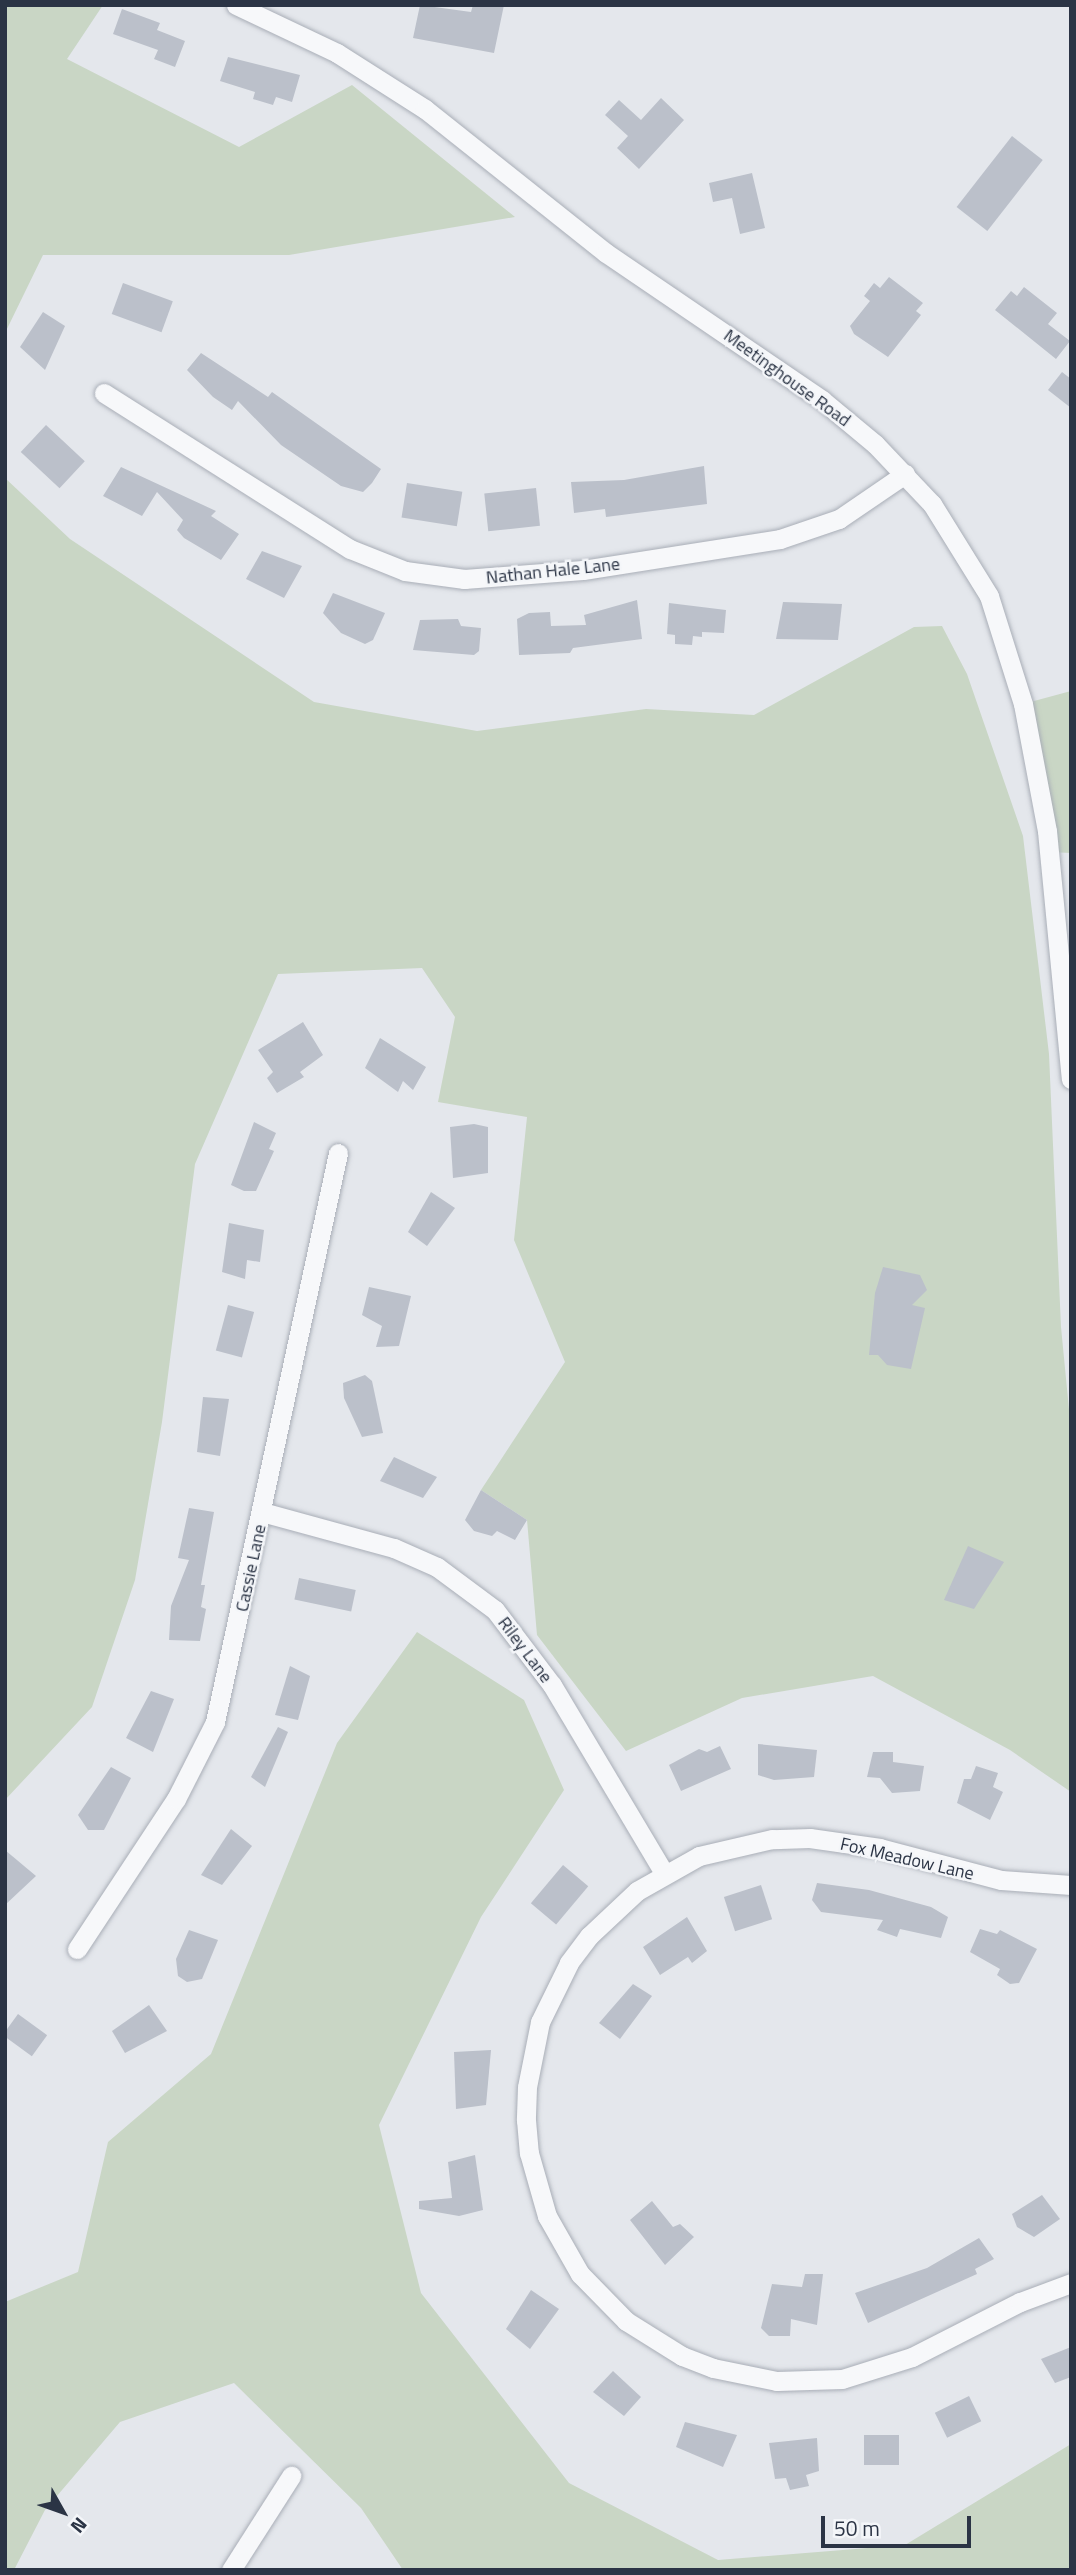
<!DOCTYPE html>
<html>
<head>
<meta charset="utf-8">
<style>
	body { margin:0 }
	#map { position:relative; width:1076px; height:2575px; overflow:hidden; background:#e4e7ec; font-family:"Titillium Web",sans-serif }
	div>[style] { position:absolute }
	.green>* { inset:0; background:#c9d6c5 }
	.building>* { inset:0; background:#bbc0ca; transform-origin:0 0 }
	.roads { filter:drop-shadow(0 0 2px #a9aeb7) drop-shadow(0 0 2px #a9aeb7) }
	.minor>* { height:19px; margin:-9.5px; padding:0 9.5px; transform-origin:9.5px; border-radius:9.5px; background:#f7f8fa }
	span { translate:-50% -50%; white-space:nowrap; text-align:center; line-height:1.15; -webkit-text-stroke:5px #f4f6f9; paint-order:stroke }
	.street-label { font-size:18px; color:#2b3445 }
	.frame { position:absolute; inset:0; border:7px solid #2b3445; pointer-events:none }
	.north { position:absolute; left:28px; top:2477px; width:70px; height:70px; -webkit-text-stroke:5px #f4f6f9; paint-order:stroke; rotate:130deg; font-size:19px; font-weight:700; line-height:28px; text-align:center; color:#2b3445 }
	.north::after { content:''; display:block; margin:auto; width:24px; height:32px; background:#2b3445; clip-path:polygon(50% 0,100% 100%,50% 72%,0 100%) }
	.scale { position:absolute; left:821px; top:2516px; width:150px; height:32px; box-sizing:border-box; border:4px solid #2b3445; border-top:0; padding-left:9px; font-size:21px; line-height:24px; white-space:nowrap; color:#2b3445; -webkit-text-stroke:5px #f4f6f9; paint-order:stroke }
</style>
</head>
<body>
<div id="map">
	<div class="green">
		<i style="clip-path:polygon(5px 5px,103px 5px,67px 59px,239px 147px,352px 85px,515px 217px,289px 255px,43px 255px,5px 333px)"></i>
		<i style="clip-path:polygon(5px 478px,70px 539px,314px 702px,477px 731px,646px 709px,754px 715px,914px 627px,942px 626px,967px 674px,1023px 836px,1049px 1054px,1061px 1327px,1071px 1430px,1071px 1792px,1010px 1750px,873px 1676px,742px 1698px,626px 1751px,537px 1635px,527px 1520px,481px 1490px,565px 1362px,514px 1240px,527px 1117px,438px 1102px,455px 1017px,422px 968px,278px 974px,195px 1164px,162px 1422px,135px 1580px,92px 1707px,5px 1800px)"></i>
		<i style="clip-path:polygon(1071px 691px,1071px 853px,1049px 852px,1023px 704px)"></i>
		<i style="clip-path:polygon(417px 1632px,524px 1700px,564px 1790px,481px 1917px,379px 2125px,421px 2293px,569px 2483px,718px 2560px,905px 2545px,1071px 2444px,1071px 2570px,403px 2570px,361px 2508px,234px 2383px,120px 2422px,45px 2510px,14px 2570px,5px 2570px,5px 2302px,78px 2272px,108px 2142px,211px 2054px,337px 1743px)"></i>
	</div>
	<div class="building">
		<i style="clip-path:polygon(420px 5px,471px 12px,473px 5px,504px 5px,494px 53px,413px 38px)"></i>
		<i style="clip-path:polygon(122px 9px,160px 23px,157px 30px,185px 41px,175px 67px,154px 59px,158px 50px,113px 34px)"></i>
		<i style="clip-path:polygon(228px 57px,300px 75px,292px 102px,276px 97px,273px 105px,253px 99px,255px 92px,220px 81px)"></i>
		<i style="clip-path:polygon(661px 98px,684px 120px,639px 169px,617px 148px,628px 136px,605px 115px,619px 100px,641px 120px)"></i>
		<i style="left:1012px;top:136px;width:39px;height:90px;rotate:38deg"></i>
		<i style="clip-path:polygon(752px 173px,765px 228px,740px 234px,732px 198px,713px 202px,709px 183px)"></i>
		<i style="clip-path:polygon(889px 277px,923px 303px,916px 311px,921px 315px,888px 357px,854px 334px,850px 326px,870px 301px,864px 296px,874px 283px,880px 288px)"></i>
		<i style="left:123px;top:283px;width:53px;height:33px;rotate:20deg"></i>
		<i style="clip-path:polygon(1024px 287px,1057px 313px,1048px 324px,1070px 341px,1056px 359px,995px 310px,1011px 291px,1017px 296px)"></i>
		<i style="clip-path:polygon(43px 312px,65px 326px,45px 370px,20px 347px)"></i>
		<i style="clip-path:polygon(201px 353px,268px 397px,272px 392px,381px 469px,372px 483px,363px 492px,341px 486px,281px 445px,238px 401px,232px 410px,213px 397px,187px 370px)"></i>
		<i style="clip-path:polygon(1062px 372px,1071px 379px,1071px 408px,1048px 390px)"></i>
		<i style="left:46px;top:425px;width:53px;height:37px;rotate:43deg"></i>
		<i style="clip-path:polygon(704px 466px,707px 504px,606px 517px,605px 509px,574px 513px,571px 482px,624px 480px)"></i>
		<i style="clip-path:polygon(121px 467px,216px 511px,211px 516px,239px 534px,221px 560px,184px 538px,177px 530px,183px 520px,157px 492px,142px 516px,103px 496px)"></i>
		<i style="left:407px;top:483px;width:56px;height:35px;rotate:9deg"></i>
		<i style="left:536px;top:488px;width:38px;height:52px;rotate:84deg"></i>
		<i style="clip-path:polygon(262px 551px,302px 566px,284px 598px,246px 579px)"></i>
		<i style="clip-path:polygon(333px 593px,385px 613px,373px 640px,365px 644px,341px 633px,330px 621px,323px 613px)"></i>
		<i style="clip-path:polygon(637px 600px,642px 639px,573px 648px,570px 653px,519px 655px,517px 619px,529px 613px,550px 612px,551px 626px,586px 625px,584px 615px)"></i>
		<i style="clip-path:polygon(783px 602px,842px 604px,838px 640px,776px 639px)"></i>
		<i style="clip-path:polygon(669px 603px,726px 610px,724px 633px,702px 632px,702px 637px,693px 636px,692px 645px,675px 644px,675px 635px,667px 634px)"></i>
		<i style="clip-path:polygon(458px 619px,461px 626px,481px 628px,479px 651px,474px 655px,413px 650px,420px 620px)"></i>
		<i style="clip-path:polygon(303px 1022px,323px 1055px,300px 1072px,304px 1077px,277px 1093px,267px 1078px,273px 1072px,258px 1050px)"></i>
		<i style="clip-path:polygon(380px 1038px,426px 1067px,413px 1090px,403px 1081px,398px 1092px,365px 1068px)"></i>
		<i style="clip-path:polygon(254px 1122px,276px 1133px,269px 1149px,274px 1151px,256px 1191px,244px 1191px,231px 1185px)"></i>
		<i style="clip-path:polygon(474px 1124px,488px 1127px,488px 1173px,453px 1178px,450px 1127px)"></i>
		<i style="clip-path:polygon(431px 1192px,455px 1208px,427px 1246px,408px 1232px)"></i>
		<i style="clip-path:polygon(229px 1223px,264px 1230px,260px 1262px,247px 1260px,245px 1279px,222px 1272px)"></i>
		<i style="clip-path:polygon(883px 1267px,920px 1275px,927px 1290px,912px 1305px,925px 1308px,911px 1369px,887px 1365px,878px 1355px,869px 1355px,875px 1293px)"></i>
		<i style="clip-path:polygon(369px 1287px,411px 1296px,399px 1346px,376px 1347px,382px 1326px,362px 1315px)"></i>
		<i style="left:228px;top:1305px;width:27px;height:47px;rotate:15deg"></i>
		<i style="clip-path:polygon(365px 1375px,372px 1381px,383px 1433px,362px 1437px,344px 1398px,343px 1383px)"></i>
		<i style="clip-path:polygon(203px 1397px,229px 1399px,220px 1456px,197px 1452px)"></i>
		<i style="clip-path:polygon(394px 1457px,437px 1477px,423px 1498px,380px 1481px)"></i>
		<i style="clip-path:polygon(481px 1490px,527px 1520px,515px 1540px,497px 1531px,492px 1536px,474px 1531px,465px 1520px)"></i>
		<i style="clip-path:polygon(189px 1508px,214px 1512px,201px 1585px,205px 1585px,201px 1607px,206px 1609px,200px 1641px,169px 1640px,171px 1606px,189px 1560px,178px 1558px)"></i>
		<i style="clip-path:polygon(968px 1546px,1004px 1562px,974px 1609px,944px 1600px)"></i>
		<i style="left:299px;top:1578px;width:58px;height:22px;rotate:12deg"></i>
		<i style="clip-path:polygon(290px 1666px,310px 1676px,298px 1720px,275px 1715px)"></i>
		<i style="clip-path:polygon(151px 1691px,174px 1699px,153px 1752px,126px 1738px)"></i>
		<i style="clip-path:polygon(278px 1727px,288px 1732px,265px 1787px,251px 1777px)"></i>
		<i style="clip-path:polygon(758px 1744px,817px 1750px,814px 1777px,774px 1780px,758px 1775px)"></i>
		<i style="clip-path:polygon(720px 1746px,731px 1769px,681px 1791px,669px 1765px,699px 1749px,707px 1752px)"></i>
		<i style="clip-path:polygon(873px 1752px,893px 1752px,893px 1762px,924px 1766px,920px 1791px,892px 1793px,880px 1778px,867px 1777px)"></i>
		<i style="clip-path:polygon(976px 1766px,998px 1773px,993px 1787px,1003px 1792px,990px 1820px,957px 1803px,964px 1779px,971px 1779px)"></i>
		<i style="clip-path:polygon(111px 1767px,131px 1778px,104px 1830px,88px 1830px,78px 1815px)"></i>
		<i style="clip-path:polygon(231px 1829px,252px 1846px,222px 1885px,201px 1875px)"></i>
		<i style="clip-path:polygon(5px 1850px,36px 1876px,5px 1905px)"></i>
		<i style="left:563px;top:1865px;width:33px;height:50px;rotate:40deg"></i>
		<i style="clip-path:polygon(817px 1883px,869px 1890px,931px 1907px,948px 1917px,941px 1938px,900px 1929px,897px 1937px,877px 1930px,883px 1920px,821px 1912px,812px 1900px)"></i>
		<i style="left:761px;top:1885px;width:36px;height:39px;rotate:72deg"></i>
		<i style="clip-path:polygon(687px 1917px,707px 1951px,692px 1963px,688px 1957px,660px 1975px,643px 1947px)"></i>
		<i style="clip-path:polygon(980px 1929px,997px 1934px,1000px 1930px,1037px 1949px,1019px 1983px,1010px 1984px,997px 1975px,1000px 1969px,970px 1952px)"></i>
		<i style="clip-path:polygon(189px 1930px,218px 1940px,202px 1979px,187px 1982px,178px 1976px,176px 1959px)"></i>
		<i style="clip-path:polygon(633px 1984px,652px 1996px,620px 2039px,599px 2023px)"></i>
		<i style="clip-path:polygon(149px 2005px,167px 2031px,125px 2053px,112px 2031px)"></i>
		<i style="left:18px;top:2014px;width:36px;height:26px;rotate:36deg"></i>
		<i style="clip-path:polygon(491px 2050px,486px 2105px,456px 2109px,454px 2052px)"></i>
		<i style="clip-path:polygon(475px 2155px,483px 2210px,459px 2216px,419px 2209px,419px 2201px,452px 2198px,448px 2162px)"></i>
		<i style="clip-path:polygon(1042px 2195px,1060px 2219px,1034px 2237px,1017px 2227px,1012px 2214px)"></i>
		<i style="clip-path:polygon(652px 2201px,673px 2227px,680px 2224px,694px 2237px,665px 2265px,630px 2220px)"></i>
		<i style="clip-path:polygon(979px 2238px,994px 2259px,975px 2269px,977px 2274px,868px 2323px,855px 2293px,927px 2268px)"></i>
		<i style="clip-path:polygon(805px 2274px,823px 2274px,817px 2325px,791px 2319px,790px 2336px,769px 2336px,761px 2328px,772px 2284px,802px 2287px)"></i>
		<i style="clip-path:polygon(531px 2290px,559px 2309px,530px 2349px,506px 2329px)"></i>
		<i style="clip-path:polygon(1071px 2347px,1071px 2377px,1055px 2383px,1041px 2359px)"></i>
		<i style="clip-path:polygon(613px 2371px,641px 2397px,624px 2416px,593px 2392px)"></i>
		<i style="left:969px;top:2396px;width:28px;height:38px;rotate:64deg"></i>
		<i style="clip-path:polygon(685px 2422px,737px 2435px,723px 2467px,676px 2447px)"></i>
		<i style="left:899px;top:2435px;width:30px;height:35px;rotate:90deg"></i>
		<i style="clip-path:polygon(817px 2438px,819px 2471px,806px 2475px,809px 2486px,790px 2490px,786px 2478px,775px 2479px,769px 2443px)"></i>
	</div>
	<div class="roads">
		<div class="minor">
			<i style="left:236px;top:5px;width:112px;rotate:25.4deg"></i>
			<i style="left:337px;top:53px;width:104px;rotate:32.5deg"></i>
			<i style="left:425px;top:109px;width:231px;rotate:38.5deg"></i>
			<i style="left:606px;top:253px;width:261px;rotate:34.2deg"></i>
			<i style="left:822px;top:400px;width:69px;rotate:39.7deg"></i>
			<i style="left:875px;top:444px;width:83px;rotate:46.5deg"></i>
			<i style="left:932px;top:504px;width:108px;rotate:58.2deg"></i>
			<i style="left:989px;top:596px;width:113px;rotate:72.5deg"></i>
			<i style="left:1023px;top:704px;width:129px;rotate:79.3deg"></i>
			<i style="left:1047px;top:831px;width:249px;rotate:84.5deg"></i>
			<i style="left:104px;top:393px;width:291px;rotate:32.4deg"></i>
			<i style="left:350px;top:549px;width:59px;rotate:21.8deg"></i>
			<i style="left:405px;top:571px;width:60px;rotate:7.7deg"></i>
			<i style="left:464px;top:579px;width:119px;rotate:-4.3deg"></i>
			<i style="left:583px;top:570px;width:199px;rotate:-8.9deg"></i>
			<i style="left:780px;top:539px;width:62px;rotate:-18.7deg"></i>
			<i style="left:839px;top:519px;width:80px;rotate:-34.3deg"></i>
			<i style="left:262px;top:1512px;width:137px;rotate:15.3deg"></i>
			<i style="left:394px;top:1548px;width:47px;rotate:23.8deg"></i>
			<i style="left:437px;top:1567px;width:72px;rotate:36.6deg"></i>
			<i style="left:495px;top:1610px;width:94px;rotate:52.8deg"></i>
			<i style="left:552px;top:1685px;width:219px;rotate:59.2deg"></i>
			<i style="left:1071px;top:1885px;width:70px;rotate:-175.9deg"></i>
			<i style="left:1001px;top:1880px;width:125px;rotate:-165.2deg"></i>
			<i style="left:880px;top:1848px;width:71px;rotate:-171.9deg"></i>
			<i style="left:810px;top:1838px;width:38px;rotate:178deg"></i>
			<i style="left:772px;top:1839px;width:75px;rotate:166.9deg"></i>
			<i style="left:699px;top:1856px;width:71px;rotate:150.6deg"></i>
			<i style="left:637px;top:1891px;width:66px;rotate:136.8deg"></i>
			<i style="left:589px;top:1936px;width:34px;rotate:127deg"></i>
			<i style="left:569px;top:1963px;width:66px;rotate:116.2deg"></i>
			<i style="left:540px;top:2022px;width:66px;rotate:101.3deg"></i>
			<i style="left:527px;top:2087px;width:33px;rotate:92deg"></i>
			<i style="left:526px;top:2120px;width:33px;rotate:85deg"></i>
			<i style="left:529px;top:2153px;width:66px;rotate:74.1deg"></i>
			<i style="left:547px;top:2216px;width:67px;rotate:60.4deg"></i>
			<i style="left:580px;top:2274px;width:66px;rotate:45.6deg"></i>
			<i style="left:626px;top:2321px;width:66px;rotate:32deg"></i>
			<i style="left:682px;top:2356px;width:33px;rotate:21deg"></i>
			<i style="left:713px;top:2368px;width:65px;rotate:11.5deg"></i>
			<i style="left:777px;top:2381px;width:65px;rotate:-1.8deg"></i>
			<i style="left:842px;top:2379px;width:73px;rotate:-17.4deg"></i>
			<i style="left:912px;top:2357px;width:121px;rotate:-27deg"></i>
			<i style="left:1020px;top:2302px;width:54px;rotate:-20.4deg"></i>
			<i style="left:77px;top:1949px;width:180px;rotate:-56.6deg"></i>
			<i style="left:176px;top:1799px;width:86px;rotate:-63.1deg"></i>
			<i style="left:215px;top:1722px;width:582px;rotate:-77.8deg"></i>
			<i style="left:231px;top:2570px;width:112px;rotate:-57.4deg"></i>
		</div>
	</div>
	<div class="street-label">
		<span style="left:787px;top:378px;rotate:36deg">Meetinghouse Road</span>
		<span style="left:553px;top:571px;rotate:-6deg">Nathan Hale Lane</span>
		<span style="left:251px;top:1568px;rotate:-78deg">Cassie Lane</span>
		<span style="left:525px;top:1650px;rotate:53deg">Riley Lane</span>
		<span style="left:907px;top:1859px;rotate:13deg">Fox Meadow Lane</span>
	</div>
	<div class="frame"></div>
	<div class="north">N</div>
	<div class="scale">50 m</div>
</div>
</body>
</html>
